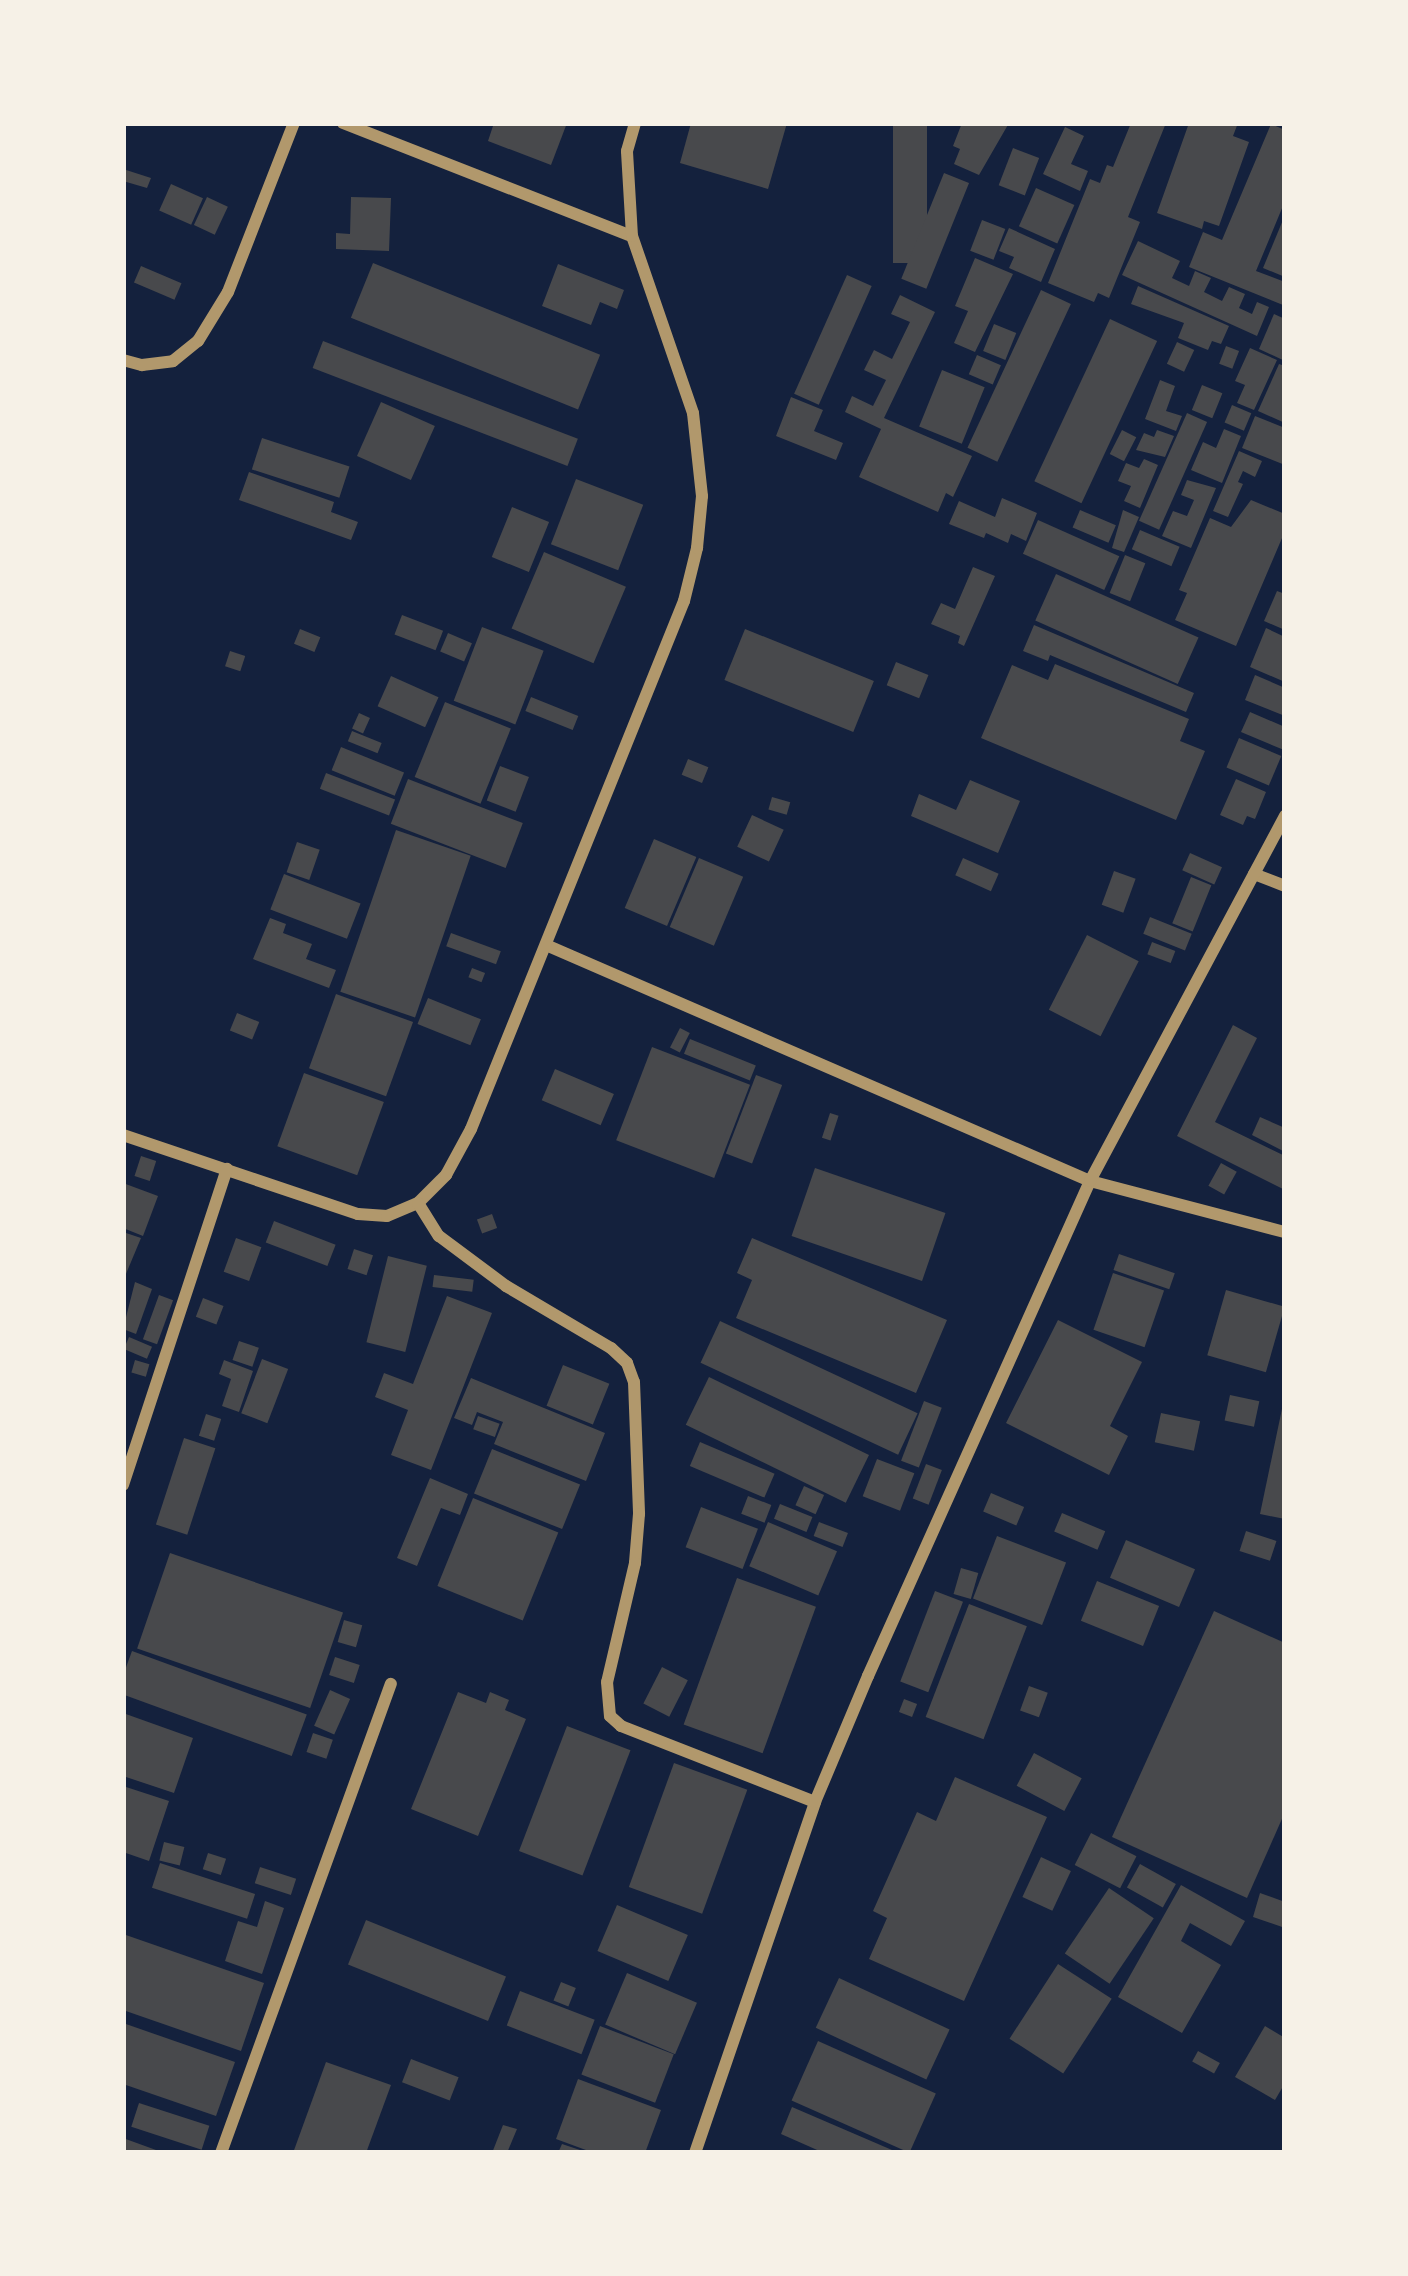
<!DOCTYPE html>
<html>
<head>
<meta charset="utf-8">
<style>
	body { margin:0 }
	#map { position:relative; width:1408px; height:2276px; overflow:hidden; background:#14213d; font-family:Quicksand,sans-serif }
	div>[style] { position:absolute }
	.building>* { inset:0; background:#48494c; transform-origin:0 0 }
	.minor>* { height:12px; margin:-6px; padding:0 6px; transform-origin:6px; border-radius:6px; background:#b1986c }
	span { translate:-50% -50%; white-space:nowrap; text-align:center; line-height:1.15; -webkit-text-stroke:12px #f6f1e7; paint-order:stroke }
	.frame { position:absolute; inset:0; border:126px solid #f6f1e7; pointer-events:none }
</style>
</head>
<body>
<div id="map">
	<div class="building">
		<i style="clip-path:polygon(494px 123px,567px 123px,551px 165px,488px 141px)"></i>
		<i style="clip-path:polygon(691px 123px,787px 123px,768px 189px,680px 163px)"></i>
		<i style="left:893px;top:123px;width:34px;height:140px"></i>
		<i style="clip-path:polygon(962px 123px,1009px 123px,979px 175px,954px 164px,960px 149px,953px 146px)"></i>
		<i style="clip-path:polygon(1131px 123px,1166px 123px,1128px 217px,1140px 222px,1109px 298px,1098px 293px,1094px 302px,1048px 283px,1090px 179px,1100px 183px,1107px 165px,1113px 167px)"></i>
		<i style="clip-path:polygon(1189px 123px,1238px 123px,1233px 136px,1249px 142px,1219px 226px,1204px 221px,1202px 229px,1157px 213px)"></i>
		<i style="clip-path:polygon(1271px 124px,1285px 130px,1285px 201px,1256px 271px,1285px 282px,1283px 305px,1189px 267px,1203px 232px,1222px 240px)"></i>
		<i style="clip-path:polygon(1065px 127px,1084px 136px,1071px 164px,1088px 171px,1080px 191px,1043px 174px)"></i>
		<i style="left:1013px;top:148px;width:28px;height:40px;rotate:21deg"></i>
		<i style="clip-path:polygon(123px 169px,151px 178px,147px 188px,123px 181px)"></i>
		<i style="left:944px;top:173px;width:27px;height:114px;rotate:22deg"></i>
		<i style="left:171px;top:184px;width:35px;height:29px;rotate:24deg"></i>
		<i style="left:1036px;top:188px;width:42px;height:42px;rotate:24deg"></i>
		<i style="left:207px;top:197px;width:23px;height:31px;rotate:25deg"></i>
		<i style="clip-path:polygon(351px 197px,391px 198px,389px 251px,336px 249px,336px 233px,350px 234px)"></i>
		<i style="clip-path:polygon(1285px 215px,1285px 277px,1263px 268px)"></i>
		<i style="left:982px;top:220px;width:25px;height:33px;rotate:21deg"></i>
		<i style="clip-path:polygon(1009px 228px,1055px 249px,1041px 282px,1009px 268px,1014px 257px,999px 251px)"></i>
		<i style="clip-path:polygon(1138px 241px,1180px 261px,1172px 278px,1189px 286px,1195px 271px,1211px 278px,1204px 292px,1222px 301px,1229px 287px,1245px 294px,1239px 308px,1252px 314px,1257px 302px,1269px 307px,1257px 336px,1122px 275px)"></i>
		<i style="clip-path:polygon(975px 258px,1013px 274px,975px 352px,954px 343px,968px 311px,955px 306px)"></i>
		<i style="left:373px;top:263px;width:245px;height:59px;rotate:22deg"></i>
		<i style="clip-path:polygon(558px 264px,624px 290px,617px 309px,600px 302px,591px 325px,542px 306px)"></i>
		<i style="left:141px;top:266px;width:44px;height:18px;rotate:23deg"></i>
		<i style="left:847px;top:275px;width:27px;height:130px;rotate:24deg"></i>
		<i style="clip-path:polygon(1138px 286px,1229px 326px,1221px 344px,1212px 341px,1208px 350px,1178px 338px,1184px 323px,1131px 304px)"></i>
		<i style="left:1041px;top:290px;width:33px;height:174px;rotate:25deg"></i>
		<i style="clip-path:polygon(900px 295px,935px 312px,884px 418px,972px 456px,953px 497px,946px 493px,938px 512px,859px 477px,881px 429px,845px 412px,852px 396px,873px 406px,886px 380px,864px 370px,874px 350px,892px 359px,910px 322px,891px 314px)"></i>
		<i style="clip-path:polygon(1274px 314px,1285px 319px,1285px 361px,1259px 349px)"></i>
		<i style="left:1110px;top:319px;width:52px;height:179px;rotate:25deg"></i>
		<i style="left:994px;top:324px;width:24px;height:29px;rotate:22deg"></i>
		<i style="left:323px;top:341px;width:273px;height:29px;rotate:21deg"></i>
		<i style="left:1177px;top:342px;width:19px;height:24px;rotate:25deg"></i>
		<i style="left:1226px;top:346px;width:14px;height:19px;rotate:21deg"></i>
		<i style="clip-path:polygon(1250px 348px,1277px 360px,1254px 410px,1237px 403px,1245px 385px,1235px 381px)"></i>
		<i style="left:977px;top:355px;width:26px;height:21px;rotate:23deg"></i>
		<i style="clip-path:polygon(1279px 364px,1285px 366px,1285px 423px,1258px 411px)"></i>
		<i style="left:942px;top:370px;width:46px;height:61px;rotate:22deg"></i>
		<i style="clip-path:polygon(1160px 380px,1175px 386px,1166px 411px,1182px 416px,1176px 431px,1145px 419px)"></i>
		<i style="left:1202px;top:385px;width:22px;height:27px;rotate:22deg"></i>
		<i style="clip-path:polygon(791px 397px,823px 410px,814px 431px,843px 443px,836px 460px,776px 436px)"></i>
		<i style="left:381px;top:402px;width:59px;height:59px;rotate:24deg"></i>
		<i style="left:1232px;top:405px;width:21px;height:19px;rotate:23deg"></i>
		<i style="left:1187px;top:413px;width:22px;height:118px;rotate:24deg"></i>
		<i style="clip-path:polygon(1255px 416px,1285px 428px,1285px 465px,1242px 448px)"></i>
		<i style="clip-path:polygon(1224px 429px,1241px 436px,1222px 483px,1191px 470px,1203px 442px,1216px 448px)"></i>
		<i style="left:1122px;top:430px;width:16px;height:27px;rotate:27deg"></i>
		<i style="clip-path:polygon(1157px 430px,1174px 436px,1165px 457px,1136px 450px,1144px 433px,1154px 437px)"></i>
		<i style="left:262px;top:438px;width:92px;height:33px;rotate:18deg"></i>
		<i style="clip-path:polygon(1239px 451px,1262px 461px,1255px 477px,1243px 471px,1238px 482px,1243px 484px,1228px 517px,1213px 511px)"></i>
		<i style="clip-path:polygon(1144px 459px,1158px 465px,1140px 508px,1124px 501px,1131px 486px,1118px 481px,1126px 463px,1139px 468px)"></i>
		<i style="clip-path:polygon(249px 472px,334px 502px,331px 512px,358px 522px,351px 540px,239px 500px)"></i>
		<i style="left:576px;top:479px;width:72px;height:70px;rotate:21deg"></i>
		<i style="clip-path:polygon(1187px 480px,1216px 488px,1191px 548px,1162px 536px,1173px 511px,1187px 516px,1194px 500px,1181px 495px)"></i>
		<i style="clip-path:polygon(1002px 498px,1037px 513px,1026px 541px,1011px 534px,1008px 543px,986px 533px,984px 538px,949px 524px,959px 501px,995px 517px)"></i>
		<i style="clip-path:polygon(1251px 500px,1285px 514px,1285px 531px,1236px 646px,1175px 620px,1187px 593px,1179px 590px,1210px 518px,1231px 527px)"></i>
		<i style="left:512px;top:507px;width:40px;height:54px;rotate:22deg"></i>
		<i style="left:1080px;top:510px;width:39px;height:19px;rotate:23deg"></i>
		<i style="clip-path:polygon(1123px 510px,1139px 517px,1124px 552px,1112px 548px)"></i>
		<i style="left:1038px;top:520px;width:89px;height:37px;rotate:24deg"></i>
		<i style="left:1140px;top:530px;width:43px;height:21px;rotate:23deg"></i>
		<i style="left:544px;top:552px;width:89px;height:83px;rotate:23deg"></i>
		<i style="left:1125px;top:555px;width:22px;height:41px;rotate:22deg"></i>
		<i style="clip-path:polygon(973px 567px,995px 576px,964px 646px,958px 643px,960px 636px,931px 624px,941px 603px,955px 609px)"></i>
		<i style="left:1056px;top:574px;width:156px;height:51px;rotate:24deg"></i>
		<i style="clip-path:polygon(1277px 591px,1285px 594px,1285px 630px,1264px 621px)"></i>
		<i style="left:402px;top:615px;width:44px;height:21px;rotate:21deg"></i>
		<i style="clip-path:polygon(1034px 625px,1194px 693px,1186px 712px,1050px 655px,1048px 661px,1023px 651px)"></i>
		<i style="left:482px;top:627px;width:66px;height:79px;rotate:21deg"></i>
		<i style="clip-path:polygon(1266px 628px,1285px 637px,1285px 682px,1250px 667px)"></i>
		<i style="left:300px;top:629px;width:22px;height:16px;rotate:22deg"></i>
		<i style="left:745px;top:629px;width:139px;height:55px;rotate:22deg"></i>
		<i style="left:448px;top:633px;width:26px;height:20px;rotate:23deg"></i>
		<i style="left:230px;top:651px;width:16px;height:16px;rotate:18deg"></i>
		<i style="left:896px;top:662px;width:35px;height:25px;rotate:22deg"></i>
		<i style="clip-path:polygon(1055px 664px,1189px 719px,1180px 741px,1205px 751px,1176px 820px,981px 738px,1012px 665px,1048px 680px)"></i>
		<i style="clip-path:polygon(1255px 675px,1285px 688px,1285px 716px,1245px 700px)"></i>
		<i style="left:391px;top:676px;width:52px;height:33px;rotate:24deg"></i>
		<i style="left:531px;top:697px;width:51px;height:15px;rotate:22deg"></i>
		<i style="left:445px;top:702px;width:71px;height:81px;rotate:22deg"></i>
		<i style="clip-path:polygon(1250px 712px,1285px 727px,1284px 750px,1241px 732px)"></i>
		<i style="left:359px;top:713px;width:12px;height:17px;rotate:24deg"></i>
		<i style="left:352px;top:731px;width:32px;height:11px;rotate:22deg"></i>
		<i style="left:1239px;top:738px;width:46px;height:32px;rotate:23deg"></i>
		<i style="left:341px;top:747px;width:68px;height:25px;rotate:22deg"></i>
		<i style="left:688px;top:759px;width:22px;height:17px;rotate:22deg"></i>
		<i style="left:500px;top:766px;width:31px;height:37px;rotate:21deg"></i>
		<i style="left:326px;top:773px;width:74px;height:17px;rotate:21deg"></i>
		<i style="left:408px;top:779px;width:123px;height:48px;rotate:21deg"></i>
		<i style="clip-path:polygon(1236px 779px,1266px 792px,1255px 819px,1247px 816px,1243px 825px,1220px 815px)"></i>
		<i style="clip-path:polygon(970px 780px,1020px 801px,998px 853px,911px 816px,919px 794px,956px 810px)"></i>
		<i style="left:772px;top:797px;width:19px;height:13px;rotate:16deg"></i>
		<i style="left:752px;top:815px;width:35px;height:35px;rotate:25deg"></i>
		<i style="left:396px;top:830px;width:79px;height:171px;rotate:19deg"></i>
		<i style="left:654px;top:839px;width:46px;height:75px;rotate:23deg"></i>
		<i style="left:297px;top:842px;width:24px;height:32px;rotate:19deg"></i>
		<i style="left:1190px;top:853px;width:35px;height:19px;rotate:24deg"></i>
		<i style="left:699px;top:858px;width:48px;height:75px;rotate:23deg"></i>
		<i style="left:963px;top:858px;width:39px;height:19px;rotate:24deg"></i>
		<i style="left:1114px;top:871px;width:23px;height:36px;rotate:20deg"></i>
		<i style="left:284px;top:874px;width:82px;height:38px;rotate:21deg"></i>
		<i style="left:1191px;top:877px;width:22px;height:50px;rotate:22deg"></i>
		<i style="left:1150px;top:917px;width:45px;height:18px;rotate:22deg"></i>
		<i style="clip-path:polygon(270px 918px,286px 924px,283px 933px,312px 944px,306px 959px,336px 970px,329px 988px,253px 959px)"></i>
		<i style="left:451px;top:933px;width:53px;height:14px;rotate:20deg"></i>
		<i style="left:1087px;top:935px;width:58px;height:84px;rotate:27deg"></i>
		<i style="left:1152px;top:942px;width:25px;height:13px;rotate:21deg"></i>
		<i style="left:472px;top:968px;width:14px;height:10px;rotate:21deg"></i>
		<i style="left:336px;top:994px;width:82px;height:79px;rotate:20deg"></i>
		<i style="left:428px;top:998px;width:57px;height:28px;rotate:22deg"></i>
		<i style="left:237px;top:1013px;width:24px;height:19px;rotate:22deg"></i>
		<i style="clip-path:polygon(1233px 1025px,1257px 1038px,1215px 1122px,1285px 1156px,1285px 1190px,1177px 1136px)"></i>
		<i style="left:680px;top:1028px;width:11px;height:22px;rotate:27deg"></i>
		<i style="left:690px;top:1039px;width:71px;height:16px;rotate:22deg"></i>
		<i style="left:652px;top:1047px;width:105px;height:100px;rotate:21deg"></i>
		<i style="left:555px;top:1069px;width:64px;height:34px;rotate:23deg"></i>
		<i style="left:304px;top:1073px;width:85px;height:78px;rotate:20deg"></i>
		<i style="left:756px;top:1075px;width:28px;height:84px;rotate:21deg"></i>
		<i style="left:830px;top:1113px;width:9px;height:26px;rotate:18deg"></i>
		<i style="clip-path:polygon(1260px 1117px,1285px 1128px,1285px 1152px,1252px 1135px)"></i>
		<i style="left:141px;top:1156px;width:16px;height:21px;rotate:18deg"></i>
		<i style="left:1221px;top:1163px;width:18px;height:26px;rotate:29deg"></i>
		<i style="left:815px;top:1168px;width:138px;height:72px;rotate:19deg"></i>
		<i style="clip-path:polygon(123px 1183px,158px 1196px,143px 1236px,123px 1228px)"></i>
		<i style="left:492px;top:1214px;width:15px;height:16px;rotate:70deg"></i>
		<i style="left:274px;top:1221px;width:66px;height:23px;rotate:21deg"></i>
		<i style="clip-path:polygon(123px 1232px,141px 1238px,123px 1281px)"></i>
		<i style="left:236px;top:1238px;width:27px;height:36px;rotate:20deg"></i>
		<i style="clip-path:polygon(752px 1238px,947px 1320px,916px 1393px,736px 1318px,752px 1280px,737px 1273px)"></i>
		<i style="left:354px;top:1249px;width:20px;height:21px;rotate:18deg"></i>
		<i style="left:1119px;top:1254px;width:59px;height:17px;rotate:19deg"></i>
		<i style="left:388px;top:1256px;width:40px;height:89px;rotate:14deg"></i>
		<i style="left:1113px;top:1273px;width:54px;height:60px;rotate:19deg"></i>
		<i style="left:434px;top:1275px;width:40px;height:12px;rotate:7deg"></i>
		<i style="clip-path:polygon(135px 1282px,152px 1289px,136px 1334px,123px 1329px)"></i>
		<i style="left:1226px;top:1290px;width:61px;height:68px;rotate:16deg"></i>
		<i style="left:159px;top:1295px;width:15px;height:47px;rotate:20deg"></i>
		<i style="clip-path:polygon(447px 1296px,492px 1313px,431px 1470px,391px 1455px,408px 1410px,375px 1397px,384px 1373px,413px 1384px)"></i>
		<i style="left:203px;top:1298px;width:22px;height:20px;rotate:21deg"></i>
		<i style="clip-path:polygon(1058px 1320px,1142px 1362px,1110px 1426px,1128px 1436px,1109px 1475px,1006px 1423px)"></i>
		<i style="left:720px;top:1321px;width:218px;height:46px;rotate:25deg"></i>
		<i style="left:129px;top:1337px;width:25px;height:13px;rotate:23deg"></i>
		<i style="left:239px;top:1341px;width:21px;height:20px;rotate:19deg"></i>
		<i style="left:262px;top:1359px;width:28px;height:58px;rotate:21deg"></i>
		<i style="left:135px;top:1360px;width:15px;height:13px;rotate:16deg"></i>
		<i style="clip-path:polygon(224px 1360px,253px 1371px,239px 1412px,222px 1406px,231px 1379px,219px 1374px)"></i>
		<i style="left:563px;top:1365px;width:50px;height:44px;rotate:22deg"></i>
		<i style="left:709px;top:1377px;width:178px;height:53px;rotate:26deg"></i>
		<i style="clip-path:polygon(471px 1378px,605px 1433px,586px 1481px,494px 1444px,503px 1422px,477px 1412px,472px 1425px,454px 1418px)"></i>
		<i style="left:1230px;top:1395px;width:30px;height:26px;rotate:12deg"></i>
		<i style="left:924px;top:1401px;width:19px;height:64px;rotate:21deg"></i>
		<i style="clip-path:polygon(1283px 1404px,1285px 1405px,1285px 1519px,1260px 1514px)"></i>
		<i style="left:1161px;top:1413px;width:40px;height:30px;rotate:12deg"></i>
		<i style="left:206px;top:1414px;width:16px;height:23px;rotate:18deg"></i>
		<i style="left:478px;top:1416px;width:23px;height:14px;rotate:20deg"></i>
		<i style="left:184px;top:1438px;width:33px;height:91px;rotate:18deg"></i>
		<i style="left:700px;top:1442px;width:81px;height:26px;rotate:23deg"></i>
		<i style="left:492px;top:1449px;width:95px;height:48px;rotate:22deg"></i>
		<i style="left:877px;top:1459px;width:40px;height:40px;rotate:21deg"></i>
		<i style="left:926px;top:1464px;width:17px;height:37px;rotate:21deg"></i>
		<i style="clip-path:polygon(430px 1478px,468px 1494px,460px 1515px,441px 1508px,417px 1566px,397px 1558px)"></i>
		<i style="left:804px;top:1486px;width:22px;height:21px;rotate:24deg"></i>
		<i style="left:991px;top:1493px;width:36px;height:20px;rotate:23deg"></i>
		<i style="left:748px;top:1496px;width:25px;height:19px;rotate:21deg"></i>
		<i style="left:473px;top:1498px;width:92px;height:95px;rotate:22deg"></i>
		<i style="left:780px;top:1504px;width:35px;height:16px;rotate:22deg"></i>
		<i style="left:701px;top:1507px;width:61px;height:43px;rotate:21deg"></i>
		<i style="left:1062px;top:1513px;width:47px;height:20px;rotate:23deg"></i>
		<i style="left:768px;top:1522px;width:75px;height:48px;rotate:23deg"></i>
		<i style="left:819px;top:1522px;width:31px;height:15px;rotate:21deg"></i>
		<i style="left:1246px;top:1531px;width:32px;height:21px;rotate:18deg"></i>
		<i style="left:997px;top:1536px;width:74px;height:67px;rotate:21deg"></i>
		<i style="left:1126px;top:1540px;width:75px;height:41px;rotate:23deg"></i>
		<i style="left:170px;top:1553px;width:183px;height:101px;rotate:19deg"></i>
		<i style="left:961px;top:1568px;width:18px;height:27px;rotate:16deg"></i>
		<i style="left:737px;top:1578px;width:84px;height:156px;rotate:20deg"></i>
		<i style="left:1097px;top:1581px;width:67px;height:43px;rotate:22deg"></i>
		<i style="left:935px;top:1591px;width:30px;height:97px;rotate:21deg"></i>
		<i style="left:969px;top:1604px;width:62px;height:121px;rotate:21deg"></i>
		<i style="clip-path:polygon(1214px 1611px,1285px 1643px,1285px 1812px,1247px 1898px,1112px 1837px)"></i>
		<i style="left:344px;top:1620px;width:19px;height:23px;rotate:16deg"></i>
		<i style="left:132px;top:1651px;width:186px;height:44px;rotate:20deg"></i>
		<i style="left:335px;top:1657px;width:26px;height:19px;rotate:18deg"></i>
		<i style="left:662px;top:1667px;width:29px;height:41px;rotate:27deg"></i>
		<i style="left:1029px;top:1686px;width:20px;height:26px;rotate:20deg"></i>
		<i style="left:330px;top:1690px;width:22px;height:39px;rotate:24deg"></i>
		<i style="clip-path:polygon(458px 1692px,486px 1703px,490px 1692px,509px 1700px,505px 1710px,526px 1719px,478px 1836px,411px 1809px)"></i>
		<i style="left:904px;top:1699px;width:14px;height:14px;rotate:21deg"></i>
		<i style="clip-path:polygon(123px 1713px,193px 1738px,174px 1793px,123px 1776px)"></i>
		<i style="left:567px;top:1726px;width:68px;height:134px;rotate:21deg"></i>
		<i style="left:313px;top:1733px;width:21px;height:20px;rotate:19deg"></i>
		<i style="left:1034px;top:1753px;width:54px;height:37px;rotate:28deg"></i>
		<i style="left:674px;top:1763px;width:78px;height:132px;rotate:20deg"></i>
		<i style="clip-path:polygon(955px 1777px,1047px 1817px,964px 2001px,869px 1959px,887px 1918px,873px 1911px,917px 1812px,936px 1821px)"></i>
		<i style="clip-path:polygon(123px 1786px,169px 1801px,149px 1861px,123px 1852px)"></i>
		<i style="left:1091px;top:1833px;width:51px;height:36px;rotate:27deg"></i>
		<i style="left:164px;top:1842px;width:21px;height:19px;rotate:14deg"></i>
		<i style="left:208px;top:1853px;width:19px;height:17px;rotate:18deg"></i>
		<i style="left:1041px;top:1857px;width:33px;height:44px;rotate:25deg"></i>
		<i style="left:160px;top:1863px;width:100px;height:26px;rotate:18deg"></i>
		<i style="left:1140px;top:1864px;width:41px;height:27px;rotate:29deg"></i>
		<i style="left:260px;top:1867px;width:38px;height:17px;rotate:18deg"></i>
		<i style="clip-path:polygon(1181px 1885px,1245px 1921px,1231px 1946px,1190px 1923px,1181px 1941px,1221px 1965px,1182px 2033px,1118px 1997px)"></i>
		<i style="left:1109px;top:1888px;width:54px;height:79px;rotate:34deg"></i>
		<i style="clip-path:polygon(1260px 1893px,1285px 1902px,1285px 1928px,1253px 1917px)"></i>
		<i style="clip-path:polygon(265px 1901px,284px 1908px,262px 1974px,225px 1961px,238px 1921px,257px 1927px)"></i>
		<i style="left:617px;top:1905px;width:77px;height:50px;rotate:23deg"></i>
		<i style="left:366px;top:1920px;width:151px;height:48px;rotate:22deg"></i>
		<i style="clip-path:polygon(123px 1934px,264px 1983px,241px 2051px,123px 2010px)"></i>
		<i style="left:1058px;top:1964px;width:64px;height:89px;rotate:33deg"></i>
		<i style="left:627px;top:1973px;width:76px;height:56px;rotate:23deg"></i>
		<i style="left:839px;top:1978px;width:122px;height:55px;rotate:25deg"></i>
		<i style="left:561px;top:1982px;width:16px;height:20px;rotate:22deg"></i>
		<i style="left:520px;top:1991px;width:80px;height:37px;rotate:21deg"></i>
		<i style="clip-path:polygon(123px 2023px,235px 2062px,216px 2116px,123px 2084px)"></i>
		<i style="left:600px;top:2026px;width:79px;height:52px;rotate:21deg"></i>
		<i style="clip-path:polygon(1265px 2026px,1285px 2038px,1285px 2083px,1275px 2100px,1235px 2077px)"></i>
		<i style="left:818px;top:2041px;width:129px;height:65px;rotate:24deg"></i>
		<i style="left:1198px;top:2051px;width:25px;height:12px;rotate:29deg"></i>
		<i style="left:411px;top:2059px;width:51px;height:25px;rotate:21deg"></i>
		<i style="clip-path:polygon(326px 2062px,391px 2085px,366px 2153px,293px 2153px)"></i>
		<i style="clip-path:polygon(578px 2079px,661px 2110px,645px 2153px,594px 2153px,556px 2139px)"></i>
		<i style="left:139px;top:2103px;width:74px;height:25px;rotate:18deg"></i>
		<i style="clip-path:polygon(792px 2107px,899px 2153px,824px 2153px,781px 2134px)"></i>
		<i style="clip-path:polygon(503px 2125px,517px 2129px,507px 2153px,492px 2153px)"></i>
		<i style="clip-path:polygon(123px 2138px,156px 2150px,155px 2153px,123px 2153px)"></i>
		<i style="clip-path:polygon(562px 2144px,586px 2152px,586px 2153px,558px 2153px)"></i>
	</div>
	<div class="minor">
		<i style="left:343px;top:123px;width:310px;rotate:21.4deg"></i>
		<i style="left:123px;top:360px;width:20px;rotate:15deg"></i>
		<i style="left:142px;top:365px;width:31px;rotate:-7deg"></i>
		<i style="left:173px;top:361px;width:32px;rotate:-39deg"></i>
		<i style="left:198px;top:341px;width:57px;rotate:-58.5deg"></i>
		<i style="left:228px;top:292px;width:181px;rotate:-68.7deg"></i>
		<i style="left:1254px;top:874px;width:33px;rotate:21deg"></i>
		<i style="left:546px;top:945px;width:593px;rotate:23.45deg"></i>
		<i style="left:1090px;top:1181px;width:202px;rotate:14.7deg"></i>
		<i style="left:123px;top:1135px;width:248px;rotate:18.6deg"></i>
		<i style="left:358px;top:1214px;width:29px;rotate:4deg"></i>
		<i style="left:387px;top:1216px;width:34px;rotate:-23deg"></i>
		<i style="left:418px;top:1203px;width:40px;rotate:-45deg"></i>
		<i style="left:446px;top:1175px;width:52px;rotate:-61.5deg"></i>
		<i style="left:471px;top:1129px;width:569px;rotate:-68.03deg"></i>
		<i style="left:684px;top:601px;width:55px;rotate:-76.2deg"></i>
		<i style="left:697px;top:548px;width:52px;rotate:-84.5deg"></i>
		<i style="left:702px;top:496px;width:83px;rotate:-96.2deg"></i>
		<i style="left:693px;top:413px;width:187px;rotate:-109deg"></i>
		<i style="left:632px;top:236px;width:85px;rotate:-93.4deg"></i>
		<i style="left:627px;top:151px;width:29px;rotate:-74deg"></i>
		<i style="left:418px;top:1203px;width:39px;rotate:58deg"></i>
		<i style="left:439px;top:1236px;width:84px;rotate:36.7deg"></i>
		<i style="left:506px;top:1286px;width:122px;rotate:30.6deg"></i>
		<i style="left:611px;top:1348px;width:22px;rotate:43deg"></i>
		<i style="left:627px;top:1363px;width:20px;rotate:70deg"></i>
		<i style="left:634px;top:1382px;width:132px;rotate:87.8deg"></i>
		<i style="left:639px;top:1514px;width:49px;rotate:94.7deg"></i>
		<i style="left:635px;top:1563px;width:122px;rotate:103.2deg"></i>
		<i style="left:607px;top:1682px;width:34px;rotate:85deg"></i>
		<i style="left:610px;top:1716px;width:15px;rotate:42deg"></i>
		<i style="left:621px;top:1726px;width:208px;rotate:21.4deg"></i>
		<i style="left:123px;top:1485px;width:333px;rotate:-71.8deg"></i>
		<i style="left:221px;top:2153px;width:499px;rotate:-70.1deg"></i>
		<i style="left:695px;top:2153px;width:371px;rotate:-71.1deg"></i>
		<i style="left:815px;top:1802px;width:137px;rotate:-67.2deg"></i>
		<i style="left:868px;top:1676px;width:543px;rotate:-65.84deg"></i>
		<i style="left:1090px;top:1181px;width:414px;rotate:-61.9deg"></i>
	</div>
	<div class="frame"></div>
</div>
</body>
</html>
